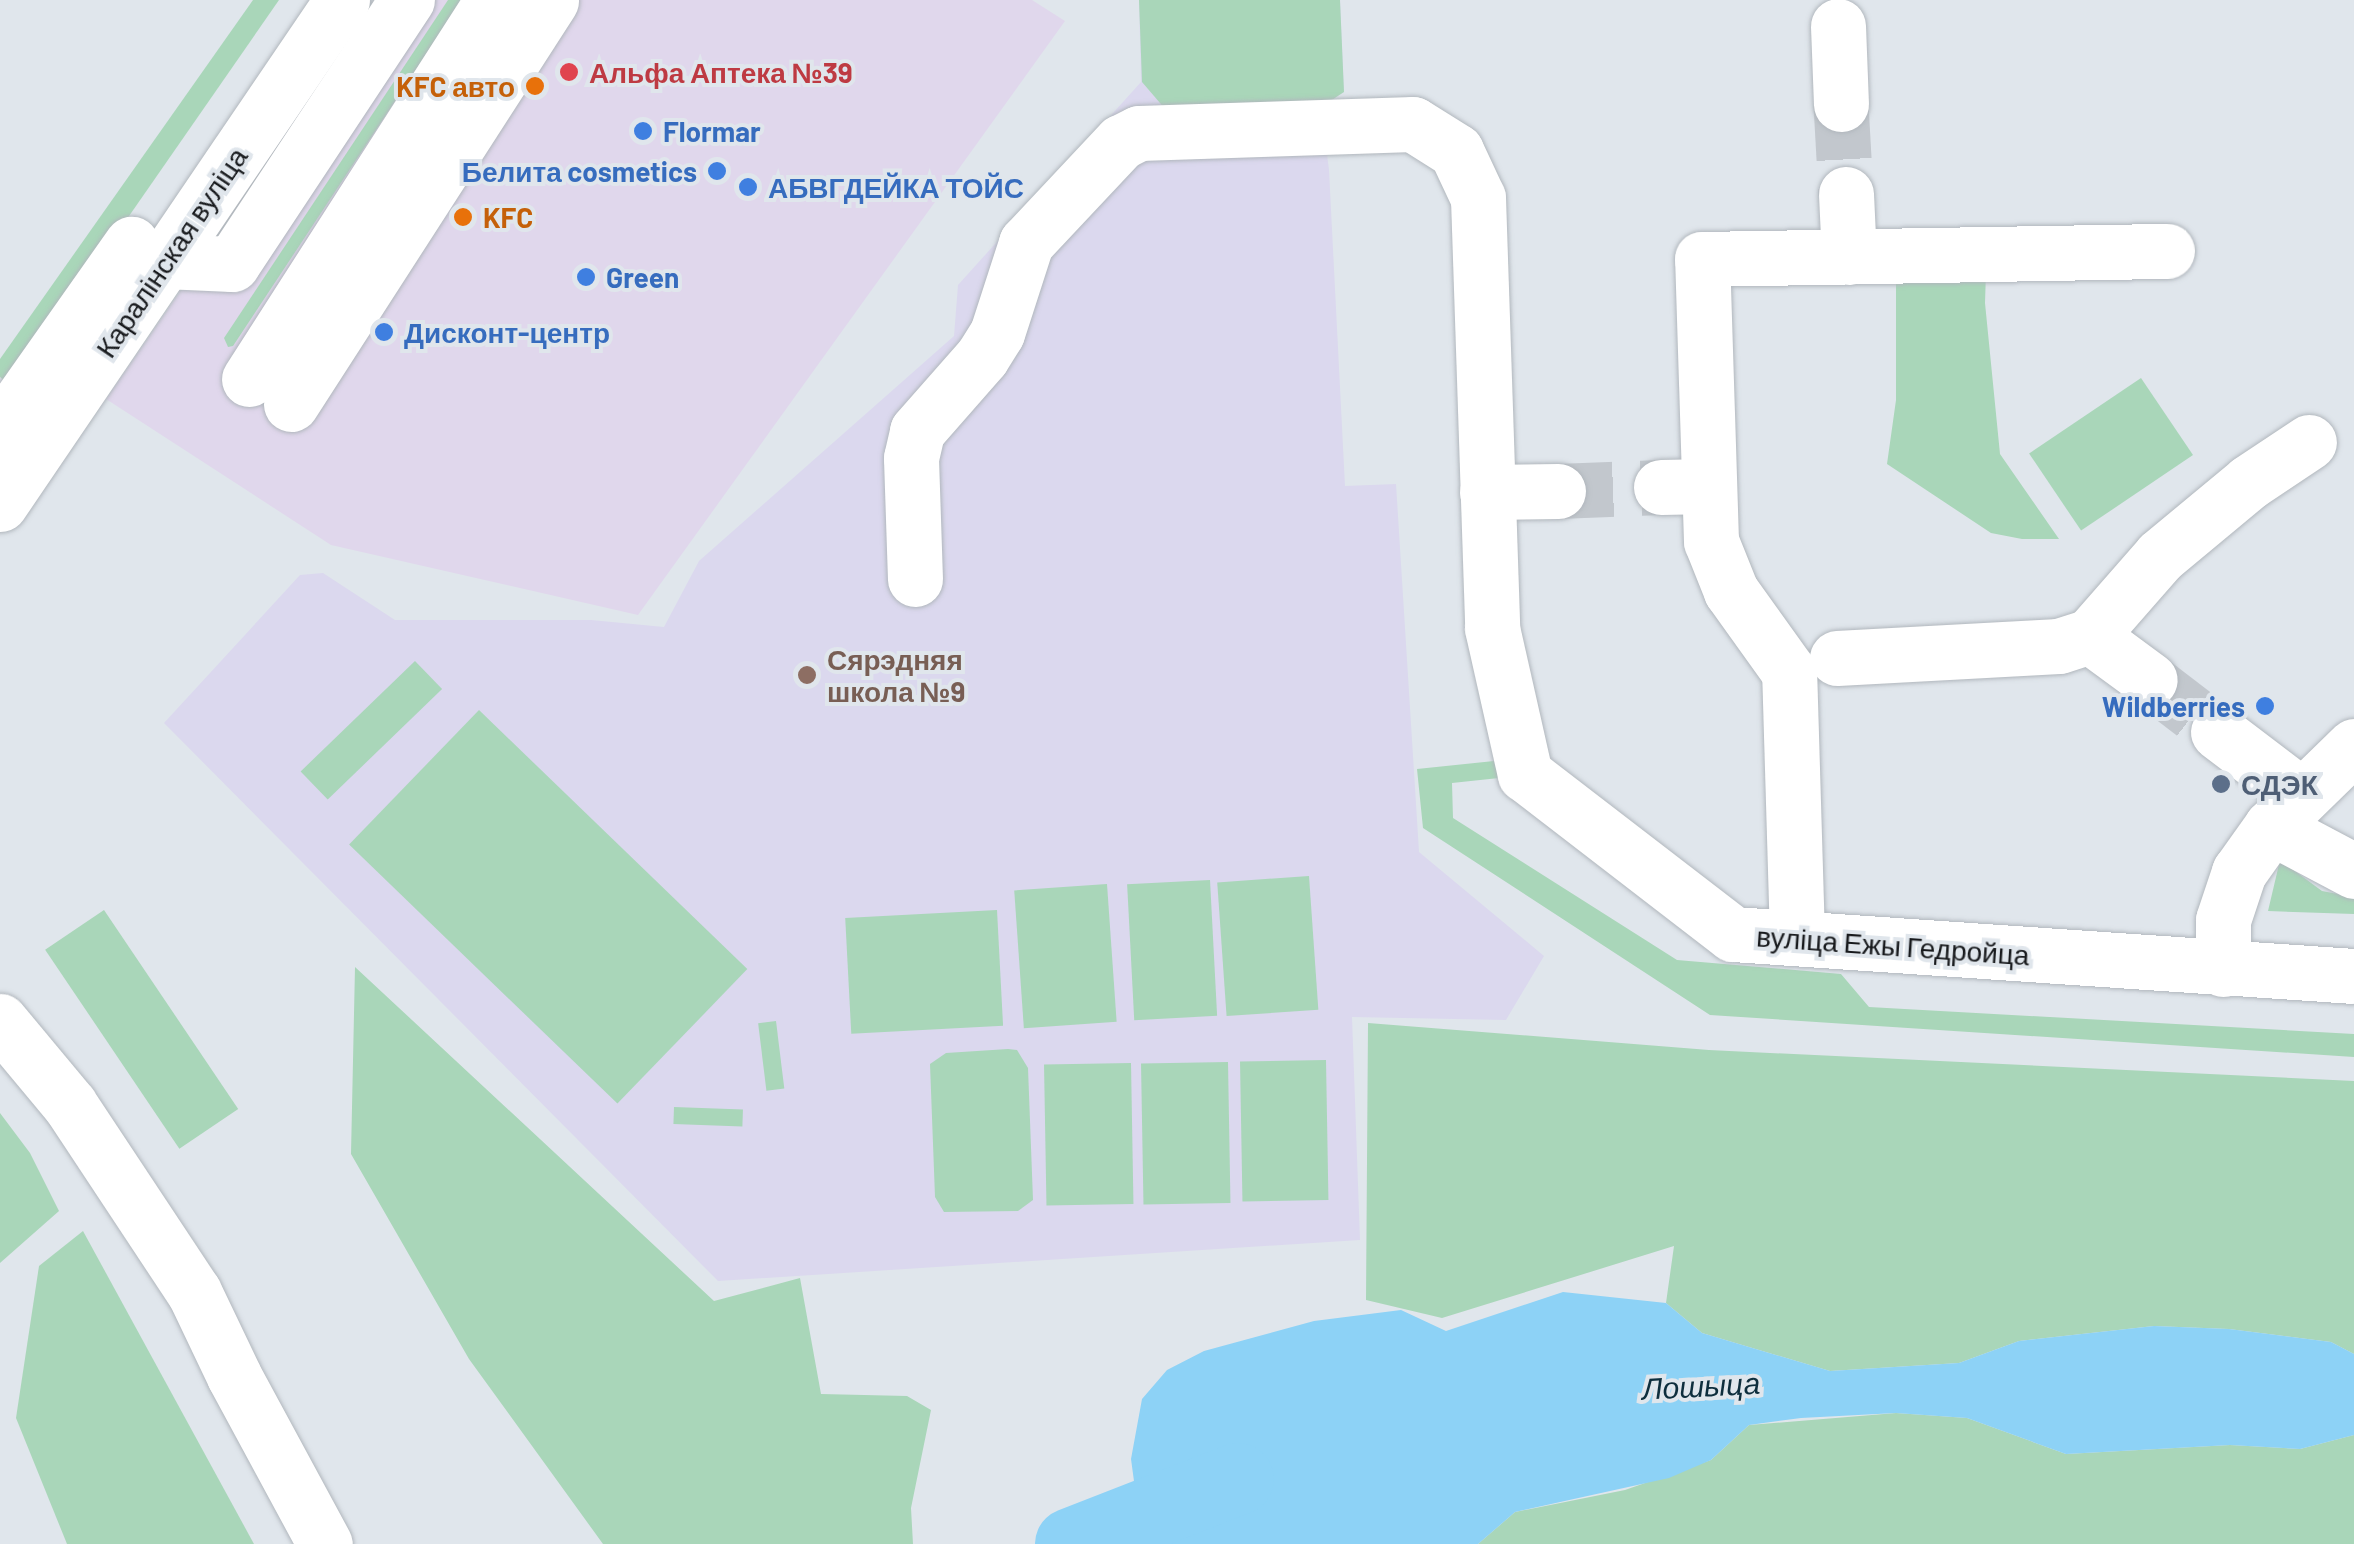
<!DOCTYPE html>
<html>
<head>
<meta charset="utf-8">
<style>
	body { margin:0 }
	#map { position:relative; width:2354px; height:1544px; overflow:hidden; background:#e0e6ec; font-family:Barlow,sans-serif }
	div>[style] { position:absolute }
	.commercial>* { inset:0; background:#e0d7ec }
	.education>* { inset:0; background:#dbd8ee }
	.green>* { inset:0; background:#a9d6b9; transform-origin:0 0 }
	.water>* { inset:0; background:#8dd2f6 }
	.river>* { height:72px; margin:-36px; padding:0 36px; transform-origin:36px; border-radius:36px; background:#8dd2f6 }
	.minor-tunnel>* { height:55px; margin-top:-27.5px; transform-origin:0; background:repeating-linear-gradient(90deg,#c2c7cd 0 55px,transparent 0 83px) }
	.roads { filter:drop-shadow(0 0 2px #b1b7bd) drop-shadow(0 0 2px #b1b7bd) }
	.minor>* { height:55px; margin:-27.5px; padding:0 27.5px; transform-origin:27.5px; border-radius:27.5px; background:#fff }
	.major>* { height:55px; margin:-27.5px; padding:0 27.5px; transform-origin:27.5px; border-radius:27.5px; background:#fff }
	.dots>* { width:28px; height:28px; translate:-50% -50%; box-sizing:border-box; border:5px solid #e0e6ec; border-radius:50% }
	span { translate:-50% -50%; white-space:nowrap; text-align:center; line-height:1.15; -webkit-text-stroke:8px #e0e6ec; paint-order:stroke }
	.health-label { font-size:28px; color:#be3a42; font-weight:700 }
	.left { translate:0 -50%; text-align:left }
	.food-label { font-size:28px; color:#c56008; font-weight:700 }
	.right { translate:-100% -50%; text-align:right }
	.shop-label { font-size:28px; color:#366cbe; font-weight:700 }
	.street-label { font-size:28px; color:#181a1d }
	.education-label { font-size:28px; color:#785e54; font-weight:700 }
	.service-label { font-size:28px; color:#4e5e75; font-weight:700 }
	.water-label { font-size:30px; color:#0e2e3d; font-style:italic }
</style>
</head>
<body>
<div id="map">
	<div class="commercial">
		<i style="clip-path:polygon(381px 0,1032px 0,1065px 21px,638px 615px,331px 545px,106px 399px)"></i>
	</div>
	<div class="education">
		<i style="clip-path:polygon(1139px 0,1340px 0,1344px 92px,1321px 107px,1329px 170px,1345px 486px,1396px 484px,1419px 852px,1544px 956px,1506px 1020px,1352px 1017px,1360px 1240px,718px 1281px,164px 723px,300px 575px,323px 573px,395px 620px,591px 620px,664px 627px,699px 561px,954px 336px,958px 285px,1141px 82px)"></i>
	</div>
	<div class="green">
		<i style="clip-path:polygon(253px 0,279px 0,11px 386px,0 377px,0 359px)"></i>
		<i style="clip-path:polygon(448px 0,462px 0,233px 346px,228px 347px,224px 338px)"></i>
		<i style="clip-path:polygon(1139px 0,1340px 0,1344px 92px,1321px 107px,1172px 117px,1142px 82px)"></i>
		<i style="clip-path:polygon(1986px 272px,1985px 303px,2000px 454px,2059px 539px,2022px 539px,1991px 533px,1887px 464px,1896px 400px,1896px 275px)"></i>
		<i style="left:2141px;top:378px;width:93px;height:135px;rotate:56deg"></i>
		<i style="left:415px;top:661px;width:39px;height:159px;rotate:46deg"></i>
		<i style="left:479px;top:710px;width:373px;height:187px;rotate:44deg"></i>
		<i style="clip-path:polygon(1494px 761px,1499px 778px,1452px 783px,1453px 818px,1677px 960px,1841px 974px,1869px 1007px,2354px 1034px,2354px 1057px,1710px 1015px,1423px 828px,1417px 769px)"></i>
		<i style="clip-path:polygon(2280px 860px,2322px 891px,2354px 897px,2354px 914px,2268px 911px)"></i>
		<i style="left:1309px;top:876px;width:134px;height:92px;rotate:86deg"></i>
		<i style="left:1210px;top:880px;width:136px;height:83px;rotate:87deg"></i>
		<i style="left:1107px;top:884px;width:138px;height:93px;rotate:86deg"></i>
		<i style="left:104px;top:910px;width:240px;height:71px;rotate:56deg"></i>
		<i style="left:997px;top:910px;width:116px;height:152px;rotate:87deg"></i>
		<i style="clip-path:polygon(355px 967px,714px 1301px,800px 1278px,821px 1394px,907px 1396px,931px 1410px,911px 1508px,913px 1544px,603px 1544px,469px 1359px,351px 1154px)"></i>
		<i style="left:776px;top:1021px;width:68px;height:18px;rotate:83deg"></i>
		<i style="clip-path:polygon(1368px 1023px,1709px 1050px,2354px 1081px,2354px 1354px,2331px 1342px,2229px 1329px,2154px 1326px,2019px 1341px,1959px 1363px,1830px 1371px,1702px 1333px,1666px 1303px,1674px 1246px,1442px 1318px,1366px 1300px)"></i>
		<i style="clip-path:polygon(1008px 1049px,1017px 1050px,1028px 1068px,1033px 1200px,1018px 1211px,944px 1212px,935px 1197px,930px 1064px,946px 1053px)"></i>
		<i style="left:1326px;top:1060px;width:140px;height:86px;rotate:89deg"></i>
		<i style="left:1228px;top:1062px;width:141px;height:87px;rotate:89deg"></i>
		<i style="left:1131px;top:1063px;width:141px;height:87px;rotate:89deg"></i>
		<i style="left:674px;top:1107px;width:69px;height:17px;rotate:2deg"></i>
		<i style="clip-path:polygon(0 1113px,30px 1153px,59px 1211px,0 1263px)"></i>
		<i style="clip-path:polygon(83px 1231px,254px 1544px,67px 1544px,16px 1418px,39px 1266px)"></i>
		<i style="clip-path:polygon(1896px 1413px,1967px 1418px,2066px 1454px,2230px 1445px,2300px 1449px,2354px 1435px,2354px 1544px,1478px 1544px,1515px 1512px,1625px 1490px,1711px 1460px,1749px 1425px)"></i>
	</div>
	<div class="water">
		<i style="clip-path:polygon(1563px 1292px,1666px 1303px,1702px 1333px,1830px 1371px,1959px 1363px,2019px 1341px,2154px 1326px,2229px 1329px,2331px 1342px,2354px 1354px,2354px 1435px,2300px 1449px,2230px 1445px,2066px 1454px,1967px 1418px,1896px 1413px,1801px 1418px,1749px 1425px,1711px 1460px,1669px 1478px,1515px 1512px,1478px 1544px,1166px 1544px,1136px 1496px,1131px 1459px,1142px 1399px,1167px 1370px,1204px 1351px,1314px 1321px,1401px 1310px,1446px 1331px)"></i>
	</div>
	<div class="river">
		<i style="left:1071px;top:1544px;width:179px;rotate:-21.3deg"></i>
	</div>
	<div class="minor-tunnel">
		<i style="left:1841px;top:104px;width:90px;rotate:86.8deg"></i>
		<i style="left:1558px;top:491px;width:103px;rotate:-2.2deg"></i>
		<i style="left:2150px;top:680px;width:86px;rotate:37.4deg"></i>
	</div>
	<div class="roads">
		<div class="minor">
			<i style="left:1838px;top:26px;width:78px;rotate:87.8deg"></i>
			<i style="left:1846px;top:194px;width:63px;rotate:87.3deg"></i>
			<i style="left:164px;top:261px;width:68px;rotate:2.5deg"></i>
			<i style="left:232px;top:264px;width:317px;rotate:-56.5deg"></i>
			<i style="left:249px;top:379px;width:450px;rotate:-57.3deg"></i>
			<i style="left:291px;top:404px;width:480px;rotate:-57.2deg"></i>
			<i style="left:1661px;top:487px;width:48px;rotate:-1.2deg"></i>
			<i style="left:1487px;top:492px;width:71px;rotate:-0.8deg"></i>
			<i style="left:915px;top:579px;width:121px;rotate:-91.9deg"></i>
			<i style="left:911px;top:458px;width:28px;rotate:-77deg"></i>
			<i style="left:917px;top:431px;width:98px;rotate:-48.7deg"></i>
			<i style="left:982px;top:357px;width:28px;rotate:-58deg"></i>
			<i style="left:997px;top:333px;width:95px;rotate:-72.1deg"></i>
			<i style="left:1026px;top:243px;width:139px;rotate:-46.8deg"></i>
			<i style="left:1121px;top:142px;width:20px;rotate:-27deg"></i>
			<i style="left:1139px;top:133px;width:274px;rotate:-1.9deg"></i>
			<i style="left:1413px;top:124px;width:51px;rotate:32.1deg"></i>
			<i style="left:1456px;top:151px;width:52px;rotate:64.9deg"></i>
			<i style="left:1478px;top:198px;width:430px;rotate:88.1deg"></i>
			<i style="left:1492px;top:628px;width:150px;rotate:77.3deg"></i>
			<i style="left:1525px;top:774px;width:262px;rotate:37.6deg"></i>
			<i style="left:1733px;top:934px;width:622px;rotate:3.87deg"></i>
			<i style="left:2090px;top:636px;width:74px;rotate:36.3deg"></i>
			<i style="left:1837px;top:658px;width:222px;rotate:-3.1deg"></i>
			<i style="left:2059px;top:646px;width:33px;rotate:-18deg"></i>
			<i style="left:2090px;top:636px;width:106px;rotate:-48.8deg"></i>
			<i style="left:2160px;top:556px;width:116px;rotate:-39.7deg"></i>
			<i style="left:2249px;top:482px;width:72px;rotate:-33.7deg"></i>
			<i style="left:2218px;top:732px;width:104px;rotate:37.2deg"></i>
			<i style="left:2271px;top:827px;width:94px;rotate:27.9deg"></i>
			<i style="left:1797px;top:937px;width:265px;rotate:-91.7deg"></i>
			<i style="left:1789px;top:672px;width:100px;rotate:-125.6deg"></i>
			<i style="left:1731px;top:591px;width:54px;rotate:-111.8deg"></i>
			<i style="left:1711px;top:541px;width:282px;rotate:-91.8deg"></i>
			<i style="left:1702px;top:259px;width:465px;rotate:-1deg"></i>
			<i style="left:2223px;top:969px;width:49px;rotate:-90deg"></i>
			<i style="left:2223px;top:920px;width:51px;rotate:-71.6deg"></i>
			<i style="left:2239px;top:872px;width:55px;rotate:-54.6deg"></i>
			<i style="left:2271px;top:827px;width:116px;rotate:-44.3deg"></i>
			<i style="left:0;top:1021px;width:109px;rotate:50.2deg"></i>
			<i style="left:70px;top:1105px;width:224px;rotate:56.5deg"></i>
			<i style="left:194px;top:1292px;width:93px;rotate:64.5deg"></i>
			<i style="left:234px;top:1376px;width:191px;rotate:61.6deg"></i>
		</div>
		<div class="major">
			<i style="left:0;top:430px;width:228px;rotate:-54.8deg"></i>
			<i style="left:0;top:504px;width:609px;rotate:-55.84deg"></i>
		</div>
	</div>
	<div class="dots">
		<i style="left:569px;top:72px;background:#e0444e"></i>
		<i style="left:535px;top:86px;background:#e8710a"></i>
		<i style="left:643px;top:131px;background:#3f7fe0"></i>
		<i style="left:717px;top:171px;background:#3f7fe0"></i>
		<i style="left:748px;top:187px;background:#3f7fe0"></i>
		<i style="left:463px;top:217px;background:#e8710a"></i>
		<i style="left:586px;top:277px;background:#3f7fe0"></i>
		<i style="left:384px;top:332px;background:#3f7fe0"></i>
		<i style="left:807px;top:675px;background:#8d6e63"></i>
		<i style="left:2265px;top:706px;background:#3f7fe0"></i>
		<i style="left:2221px;top:784px;background:#5c6f8a"></i>
	</div>
	<div class="health-label">
		<span class="left" style="left:589px;top:72px">Альфа Аптека №39</span>
	</div>
	<div class="food-label">
		<span class="right" style="left:515px;top:86px">KFC авто</span>
		<span class="left" style="left:483px;top:217px">KFC</span>
	</div>
	<div class="shop-label">
		<span class="left" style="left:663px;top:131px">Flormar</span>
		<span class="right" style="left:697px;top:171px">Белита cosmetics</span>
		<span class="left" style="left:768px;top:187px">АБВГДЕЙКА ТОЙС</span>
		<span class="left" style="left:606px;top:277px">Green</span>
		<span class="left" style="left:404px;top:332px">Дисконт-центр</span>
		<span class="right" style="left:2245px;top:706px">Wildberries</span>
	</div>
	<div class="street-label">
		<span style="left:171px;top:252px;rotate:-56deg">Каралінская вуліца</span>
		<span style="left:1893px;top:945px;rotate:4deg">вуліца Ежы Гедройца</span>
	</div>
	<div class="education-label">
		<span class="left" style="left:827px;top:675px">Сярэдняя<br>школа №9</span>
	</div>
	<div class="service-label">
		<span class="left" style="left:2241px;top:784px">СДЭК</span>
	</div>
	<div class="water-label">
		<span style="left:1701px;top:1385px;rotate:-3deg">Лошыца</span>
	</div>
</div>
</body>
</html>
